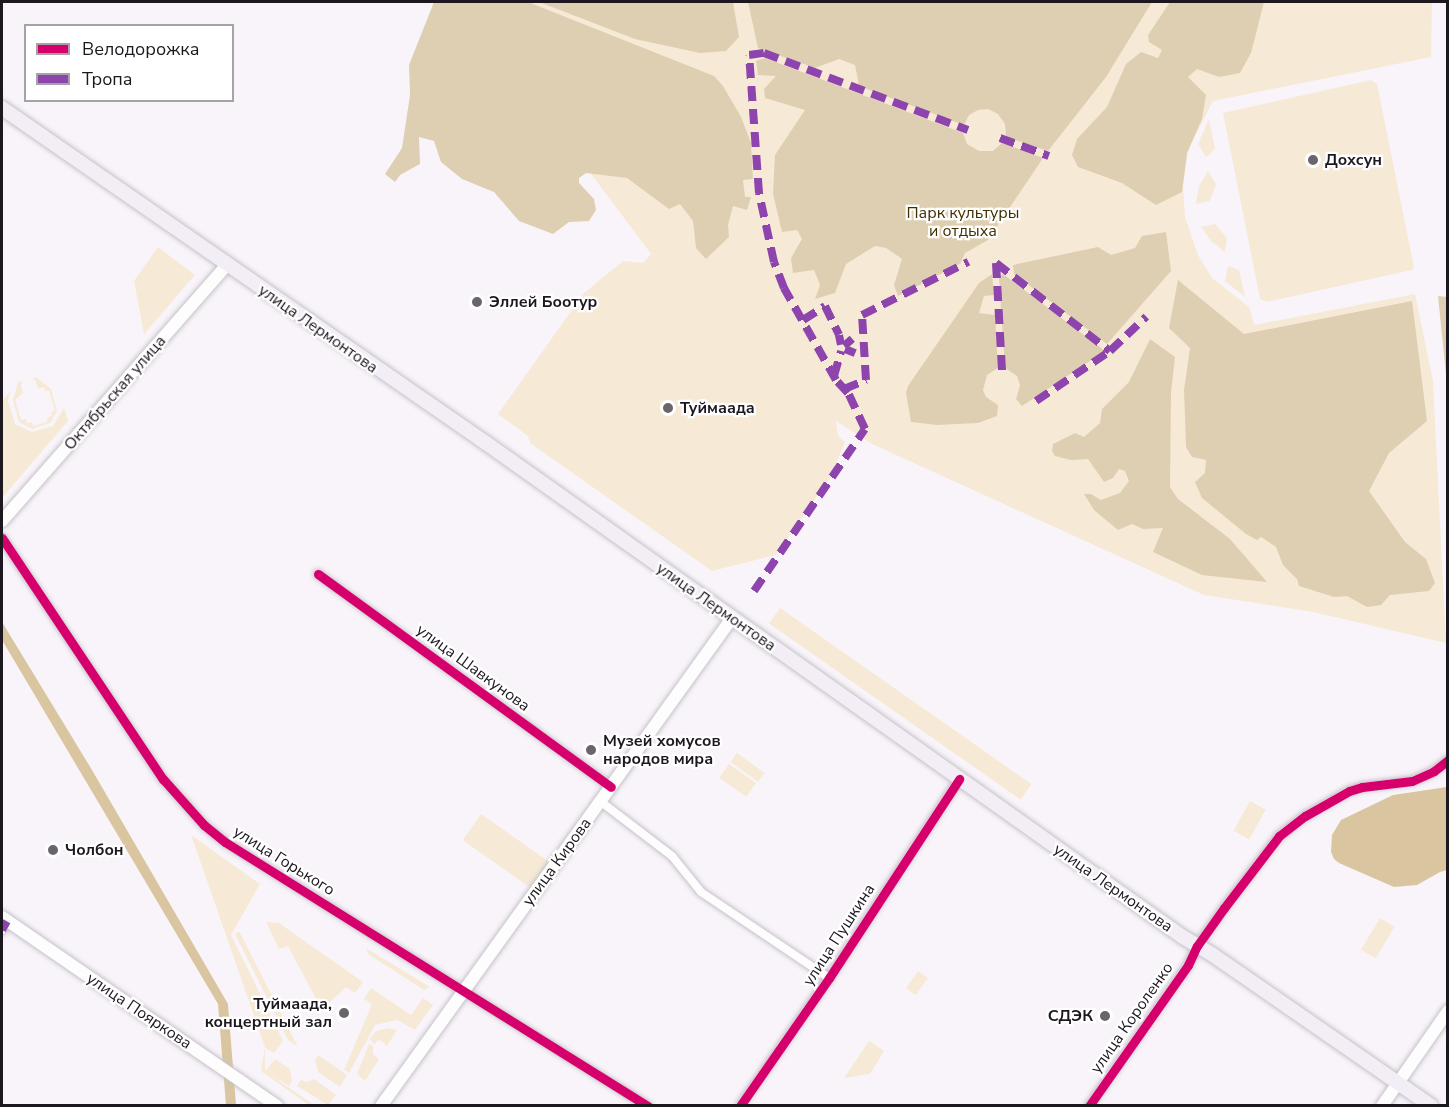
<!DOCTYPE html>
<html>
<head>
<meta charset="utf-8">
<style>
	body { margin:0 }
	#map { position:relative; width:1449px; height:1107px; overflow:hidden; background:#f8f4fa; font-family:"Nunito Sans",sans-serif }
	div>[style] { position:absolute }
	.green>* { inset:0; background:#f6ead7; transform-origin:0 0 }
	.forest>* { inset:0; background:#decfb2 }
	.water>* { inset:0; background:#d9c6a0 }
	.roads { filter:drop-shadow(0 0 2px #c6c2c8) drop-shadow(0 0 2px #c6c2c8) }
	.street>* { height:8px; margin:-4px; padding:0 4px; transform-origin:4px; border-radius:4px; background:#fefdfe }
	.secondary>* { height:12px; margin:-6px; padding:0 6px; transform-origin:6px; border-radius:6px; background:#fefdfe }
	.primary>* { height:14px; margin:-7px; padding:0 7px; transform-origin:7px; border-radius:7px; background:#f3eef6 }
	.quiet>* { height:8px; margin-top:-4px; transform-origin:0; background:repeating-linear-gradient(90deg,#8e44ad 0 15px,transparent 0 23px) }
	.cycleway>* { height:9px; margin:-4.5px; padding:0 4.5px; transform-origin:4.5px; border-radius:4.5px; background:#d6006c }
	.dots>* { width:16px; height:16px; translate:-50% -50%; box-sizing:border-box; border:3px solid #fff; border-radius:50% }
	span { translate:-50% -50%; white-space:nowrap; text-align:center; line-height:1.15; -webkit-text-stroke:4.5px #fff; paint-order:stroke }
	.poi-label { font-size:16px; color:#1d181f; font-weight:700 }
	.left { translate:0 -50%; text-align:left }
	.right { translate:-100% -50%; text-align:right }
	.park-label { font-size:16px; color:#402f00 }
	.street-label { font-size:16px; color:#1d181f }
	.frame { position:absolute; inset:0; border:3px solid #1d181f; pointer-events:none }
	.legend { position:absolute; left:24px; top:24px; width:210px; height:78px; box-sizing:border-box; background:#fff; border:2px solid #a5a3a5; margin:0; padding:8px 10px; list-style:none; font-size:18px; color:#1d181f }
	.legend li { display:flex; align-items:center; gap:12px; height:30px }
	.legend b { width:30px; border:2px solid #a5a3a5 }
</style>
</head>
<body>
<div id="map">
	<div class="green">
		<i style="clip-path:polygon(462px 2px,1432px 2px,1431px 57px,1213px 101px,1188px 150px,1183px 186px,1185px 217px,1198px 255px,1212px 278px,1249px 307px,1254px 325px,1415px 294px,1433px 381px,1446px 643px,1313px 612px,1204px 595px,872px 444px,836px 421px,838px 436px,845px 442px,830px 478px,776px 555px,712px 571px,530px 443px,528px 436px,498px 414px,584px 293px,623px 261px,643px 263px,651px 254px)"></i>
		<i style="clip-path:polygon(1371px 80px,1377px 84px,1414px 267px,1412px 270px,1267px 302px,1260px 299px,1223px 113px)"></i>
		<i style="clip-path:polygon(1209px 119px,1215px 149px,1206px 157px,1198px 144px)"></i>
		<i style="clip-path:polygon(1208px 171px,1216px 184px,1210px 201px,1196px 204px,1199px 186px)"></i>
		<i style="clip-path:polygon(1215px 224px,1227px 238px,1225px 252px,1211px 241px,1201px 227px)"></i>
		<i style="clip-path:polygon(158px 247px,195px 275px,144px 334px,134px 281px)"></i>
		<i style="clip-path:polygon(1228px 266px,1239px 270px,1245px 297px,1225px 281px)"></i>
		<i style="clip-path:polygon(36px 377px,51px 389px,57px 411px,50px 423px,32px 429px,19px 422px,13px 400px,18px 382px,23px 381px,21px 384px,23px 393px,15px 400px,21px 420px,26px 419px,27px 423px,32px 422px,33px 426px,47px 422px,47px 418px,52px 416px,51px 412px,55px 410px,49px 391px,45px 391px,44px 387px,38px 389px,35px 380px,32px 380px)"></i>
		<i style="clip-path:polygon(10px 391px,8px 401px,15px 424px,32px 432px,53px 426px,64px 408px,68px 421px,2px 498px,2px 402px)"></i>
		<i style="left:780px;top:608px;width:307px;height:19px;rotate:35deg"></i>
		<i style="left:737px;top:753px;width:34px;height:11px;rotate:36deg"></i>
		<i style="left:729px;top:764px;width:33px;height:17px;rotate:35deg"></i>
		<i style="left:1250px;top:801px;width:18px;height:34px;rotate:29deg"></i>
		<i style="left:481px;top:814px;width:85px;height:32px;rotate:35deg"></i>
		<i style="clip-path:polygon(191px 835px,260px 884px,231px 935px,283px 1041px,274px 1053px,265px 1048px,265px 1071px,275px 1059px,290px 1069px,292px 1080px,289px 1086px,266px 1072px,314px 1105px,309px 1105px,261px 1071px,265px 1047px)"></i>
		<i style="left:1380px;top:918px;width:17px;height:37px;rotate:31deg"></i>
		<i style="clip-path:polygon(266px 922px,279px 923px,363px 982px,355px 993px,346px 987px,322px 1010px,288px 946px,279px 949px)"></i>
		<i style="clip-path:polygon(239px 931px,298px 1047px,288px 1040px,235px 934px)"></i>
		<i style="clip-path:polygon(366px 948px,430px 987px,424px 990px,368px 954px)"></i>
		<i style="left:918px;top:971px;width:12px;height:21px;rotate:35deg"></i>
		<i style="clip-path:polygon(371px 988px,411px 1015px,423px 998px,433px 1005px,415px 1030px,397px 1020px,375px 1025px,349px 1073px,344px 1070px,372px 1004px,364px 999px)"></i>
		<i style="clip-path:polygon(387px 1028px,397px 1030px,387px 1046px,382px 1041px,378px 1040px,375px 1044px,369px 1039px,376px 1031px)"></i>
		<i style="clip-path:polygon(869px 1041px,884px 1051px,870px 1074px,844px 1078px)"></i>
		<i style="clip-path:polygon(369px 1044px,373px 1046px,373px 1054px,379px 1059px,365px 1081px,357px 1074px)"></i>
		<i style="clip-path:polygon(318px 1055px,347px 1075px,340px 1087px,318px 1072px,315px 1060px)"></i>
		<i style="clip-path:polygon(314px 1079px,336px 1095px,328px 1105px,297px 1086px,301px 1080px,306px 1082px)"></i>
	</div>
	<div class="forest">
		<i style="clip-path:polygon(434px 2px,528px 2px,714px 76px,723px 86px,741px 117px,751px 143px,753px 179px,743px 180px,745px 197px,751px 197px,747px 210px,733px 206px,728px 225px,729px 237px,706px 259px,696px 248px,693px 221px,680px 204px,669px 209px,627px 178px,586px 173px,579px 178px,579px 183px,594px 199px,596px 210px,589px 221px,569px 222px,553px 234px,519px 221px,494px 192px,462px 179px,441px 162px,434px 141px,419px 137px,420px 164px,400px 175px,395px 182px,385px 174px,402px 148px,410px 95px,409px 65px)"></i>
		<i style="clip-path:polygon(539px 2px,733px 2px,739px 37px,726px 51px,700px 53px,635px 39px)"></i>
		<i style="clip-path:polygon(748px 2px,1152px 2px,1106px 77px,1048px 151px,1006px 137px,1005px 124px,998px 114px,988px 109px,978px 110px,969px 115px,964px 125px,859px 86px,855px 65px,839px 59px,815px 68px,758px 48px)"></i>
		<i style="clip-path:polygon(1170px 2px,1264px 2px,1251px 53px,1240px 73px,1219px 77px,1197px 69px,1188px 77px,1206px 95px,1202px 119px,1187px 153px,1182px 192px,1156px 205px,1122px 183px,1078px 167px,1072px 155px,1077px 139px,1107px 107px,1126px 64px,1141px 52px,1158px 58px,1162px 50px,1149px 42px,1148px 35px)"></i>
		<i style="clip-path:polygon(765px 58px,963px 133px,967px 144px,979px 151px,993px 151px,1002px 143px,1043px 158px,988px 240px,965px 253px,960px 264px,898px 296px,894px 285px,902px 259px,886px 248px,875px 246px,846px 264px,835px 293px,815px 299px,820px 285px,814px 270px,793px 273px,791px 258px,802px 239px,797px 230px,782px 232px,773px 194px,775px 155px,805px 110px,765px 98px,764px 89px,776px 76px,758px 75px,756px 61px)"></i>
		<i style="clip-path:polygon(1166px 232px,1171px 271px,1107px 344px,1014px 274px,1013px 265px,1098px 247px,1111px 255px,1135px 248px,1142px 236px)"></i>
		<i style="clip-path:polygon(992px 274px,994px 295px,984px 296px,979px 313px,995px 315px,998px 368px,987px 375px,983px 390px,986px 397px,998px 405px,997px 416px,978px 423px,937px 425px,911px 422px,906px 393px,908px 386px,979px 283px)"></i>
		<i style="clip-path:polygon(1003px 274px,1105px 351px,1022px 406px,1016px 399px,1020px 385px,1017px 376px,1005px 368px,999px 277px)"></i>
		<i style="clip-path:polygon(1178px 280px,1244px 334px,1412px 301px,1427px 421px,1389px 453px,1369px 491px,1405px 542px,1426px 559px,1435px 583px,1429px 591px,1390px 595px,1381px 605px,1367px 607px,1347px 596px,1334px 597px,1299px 586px,1297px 579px,1283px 565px,1276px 547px,1261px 537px,1257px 540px,1246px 534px,1202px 498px,1195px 482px,1205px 473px,1206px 460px,1192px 457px,1186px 447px,1184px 390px,1190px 348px,1169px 328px)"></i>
		<i style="clip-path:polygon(1438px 296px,1447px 297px,1447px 384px)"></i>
		<i style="clip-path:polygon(1150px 339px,1175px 357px,1171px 392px,1170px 487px,1178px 499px,1230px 539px,1267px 582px,1202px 575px,1153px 552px,1163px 528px,1143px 529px,1132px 524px,1118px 530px,1094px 510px,1084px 494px,1091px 494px,1101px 500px,1120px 493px,1129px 481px,1125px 471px,1119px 469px,1113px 478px,1104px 482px,1088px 459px,1071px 460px,1055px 456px,1052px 451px,1053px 444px,1075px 433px,1084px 437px,1100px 423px,1102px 409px,1129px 382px)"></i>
	</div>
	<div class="water">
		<i style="clip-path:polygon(2px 622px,92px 770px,228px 1004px,236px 1105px,226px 1105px,218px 1004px,2px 640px)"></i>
		<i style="clip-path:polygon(1447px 787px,1447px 870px,1440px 872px,1417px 885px,1394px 887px,1339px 863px,1334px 859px,1331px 852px,1332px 835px,1341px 820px,1393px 795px)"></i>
	</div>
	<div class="roads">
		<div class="street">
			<i style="left:2px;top:538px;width:290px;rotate:56.3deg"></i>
			<i style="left:163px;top:779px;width:62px;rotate:48.3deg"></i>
			<i style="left:204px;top:825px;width:27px;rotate:39deg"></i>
			<i style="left:225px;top:842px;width:499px;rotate:32deg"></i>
			<i style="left:318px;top:574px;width:362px;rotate:36deg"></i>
			<i style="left:600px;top:801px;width:91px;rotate:37.4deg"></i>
			<i style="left:672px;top:856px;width:46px;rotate:51.1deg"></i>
			<i style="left:701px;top:892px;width:154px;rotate:33.9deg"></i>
			<i style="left:2px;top:930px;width:10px;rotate:-61deg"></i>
			<i style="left:740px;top:1106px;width:156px;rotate:-55.2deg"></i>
			<i style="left:829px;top:978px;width:238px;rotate:-56.8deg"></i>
			<i style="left:1089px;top:1106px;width:172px;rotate:-54.9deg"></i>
			<i style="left:1188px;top:965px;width:21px;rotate:-65deg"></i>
			<i style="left:1197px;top:946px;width:47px;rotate:-54.6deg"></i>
			<i style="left:1224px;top:908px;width:91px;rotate:-52.6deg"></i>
			<i style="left:1279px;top:836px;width:33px;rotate:-38deg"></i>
			<i style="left:1305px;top:816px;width:51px;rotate:-29.6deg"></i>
			<i style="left:1349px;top:791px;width:14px;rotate:-17deg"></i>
			<i style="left:1362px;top:787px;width:50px;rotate:-6.8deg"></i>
			<i style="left:1412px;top:781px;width:24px;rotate:-24deg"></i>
			<i style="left:1434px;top:771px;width:18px;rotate:-38deg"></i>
		</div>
		<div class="secondary">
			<i style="left:2px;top:521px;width:341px;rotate:-48.7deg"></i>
			<i style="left:2px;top:917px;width:334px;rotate:34.5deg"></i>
			<i style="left:381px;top:1106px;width:601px;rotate:-54.27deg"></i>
			<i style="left:1382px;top:1106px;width:116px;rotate:-55.2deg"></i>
		</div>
		<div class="primary">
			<i style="left:2px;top:108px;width:589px;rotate:34.69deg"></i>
			<i style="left:486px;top:443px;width:854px;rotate:35.33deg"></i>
			<i style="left:1183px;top:937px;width:35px;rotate:31deg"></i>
			<i style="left:1213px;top:955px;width:265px;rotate:34.7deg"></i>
		</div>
	</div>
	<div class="quiet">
		<i style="left:1000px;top:138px;width:52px;rotate:20.2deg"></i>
		<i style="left:996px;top:263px;width:144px;rotate:37.7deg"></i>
		<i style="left:996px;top:263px;width:108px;rotate:86.8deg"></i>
		<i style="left:803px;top:320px;width:26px;rotate:-32deg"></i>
		<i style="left:825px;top:306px;width:32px;rotate:64deg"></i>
		<i style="left:839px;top:335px;width:10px;rotate:79deg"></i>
		<i style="left:844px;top:346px;width:11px;rotate:-41deg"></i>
		<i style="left:845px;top:349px;width:11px;rotate:22deg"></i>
		<i style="left:834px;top:376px;width:26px;rotate:-74deg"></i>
		<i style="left:844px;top:389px;width:24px;rotate:-22deg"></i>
		<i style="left:866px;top:380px;width:65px;rotate:-93.5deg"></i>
		<i style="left:862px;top:315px;width:119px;rotate:-26.6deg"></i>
		<i style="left:1036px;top:401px;width:89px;rotate:-34deg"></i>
		<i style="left:1110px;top:351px;width:50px;rotate:-43.4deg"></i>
		<i style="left:754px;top:591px;width:196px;rotate:-55.6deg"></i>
		<i style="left:865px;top:429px;width:40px;rotate:-115deg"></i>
		<i style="left:848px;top:393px;width:18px;rotate:-133deg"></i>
		<i style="left:836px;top:380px;width:106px;rotate:-119.5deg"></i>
		<i style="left:784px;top:288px;width:28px;rotate:-111deg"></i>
		<i style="left:774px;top:262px;width:71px;rotate:-102.3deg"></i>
		<i style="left:759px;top:193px;width:138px;rotate:-94.1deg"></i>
		<i style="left:749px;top:55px;width:15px;rotate:-8deg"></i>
		<i style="left:764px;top:53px;width:218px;rotate:20.7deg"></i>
		<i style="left:2px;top:930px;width:10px;rotate:-61deg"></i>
	</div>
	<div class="cycleway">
		<i style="left:2px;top:538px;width:290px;rotate:56.3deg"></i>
		<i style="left:163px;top:779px;width:62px;rotate:48.3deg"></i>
		<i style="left:204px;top:825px;width:27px;rotate:39deg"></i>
		<i style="left:225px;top:842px;width:499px;rotate:32deg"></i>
		<i style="left:318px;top:574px;width:362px;rotate:36deg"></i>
		<i style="left:740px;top:1106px;width:156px;rotate:-55.2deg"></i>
		<i style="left:829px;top:978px;width:238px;rotate:-56.8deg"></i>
		<i style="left:1089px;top:1106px;width:172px;rotate:-54.9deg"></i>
		<i style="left:1188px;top:965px;width:21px;rotate:-65deg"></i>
		<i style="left:1197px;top:946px;width:47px;rotate:-54.6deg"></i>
		<i style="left:1224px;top:908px;width:91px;rotate:-52.6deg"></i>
		<i style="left:1279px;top:836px;width:33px;rotate:-38deg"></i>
		<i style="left:1305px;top:816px;width:51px;rotate:-29.6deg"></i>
		<i style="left:1349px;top:791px;width:14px;rotate:-17deg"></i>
		<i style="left:1362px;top:787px;width:50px;rotate:-6.8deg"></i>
		<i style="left:1412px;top:781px;width:24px;rotate:-24deg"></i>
		<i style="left:1434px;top:771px;width:18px;rotate:-38deg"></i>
	</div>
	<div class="dots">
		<i style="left:1313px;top:160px;background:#6a656c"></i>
		<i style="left:477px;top:302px;background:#6a656c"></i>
		<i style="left:668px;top:408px;background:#6a656c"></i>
		<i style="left:591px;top:750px;background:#6a656c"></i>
		<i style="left:53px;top:850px;background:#6a656c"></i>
		<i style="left:344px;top:1013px;background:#6a656c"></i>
		<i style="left:1105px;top:1016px;background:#6a656c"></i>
	</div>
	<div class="poi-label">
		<span class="left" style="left:1325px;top:160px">Дохсун</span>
		<span class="left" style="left:489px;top:302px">Эллей Боотур</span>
		<span class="left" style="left:680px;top:408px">Туймаада</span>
		<span class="left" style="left:603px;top:750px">Музей хомусов<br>народов мира</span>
		<span class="left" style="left:65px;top:850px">Чолбон</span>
		<span class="right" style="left:332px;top:1013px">Туймаада,<br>концертный зал</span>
		<span class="right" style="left:1093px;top:1016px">СДЭК</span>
	</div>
	<div class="park-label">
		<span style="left:963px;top:222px">Парк культуры<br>и отдыха</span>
	</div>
	<div class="street-label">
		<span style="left:318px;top:329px;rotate:35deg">улица Лермонтова</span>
		<span style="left:115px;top:393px;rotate:-49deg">Октябрьская улица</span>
		<span style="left:716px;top:607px;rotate:35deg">улица Лермонтова</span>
		<span style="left:473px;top:668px;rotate:36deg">улица Шавкунова</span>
		<span style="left:284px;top:861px;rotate:32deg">улица Горького</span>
		<span style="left:557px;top:862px;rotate:-54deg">улица Кирова</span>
		<span style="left:1113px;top:888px;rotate:35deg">улица Лермонтова</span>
		<span style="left:839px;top:935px;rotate:-57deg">улица Пушкина</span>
		<span style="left:139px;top:1011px;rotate:34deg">улица Пояркова</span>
		<span style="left:1132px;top:1018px;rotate:-55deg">улица Короленко</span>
	</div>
	<div class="frame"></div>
	<ul class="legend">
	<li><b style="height:8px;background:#d6006c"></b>Велодорожка</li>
	<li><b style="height:8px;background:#8e44ad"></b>Тропа</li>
	</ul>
</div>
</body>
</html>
